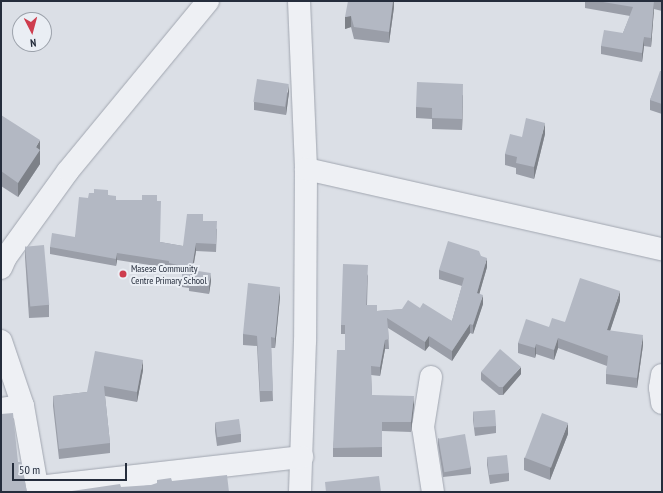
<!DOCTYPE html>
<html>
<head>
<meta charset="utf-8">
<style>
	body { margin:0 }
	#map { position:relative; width:663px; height:493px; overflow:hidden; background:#dbdfe6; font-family:"PT Sans Narrow",sans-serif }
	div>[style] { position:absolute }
	.roads { filter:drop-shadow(0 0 1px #a1a6b0) drop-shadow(0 0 1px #a1a6b0) }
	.minor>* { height:22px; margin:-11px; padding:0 11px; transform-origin:11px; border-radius:11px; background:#eef0f4 }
	.wall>* { inset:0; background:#9a9ea8 }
	.shaded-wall>* { inset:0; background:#7d8188 }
	.building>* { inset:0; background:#b3b8c3; transform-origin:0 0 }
	.dots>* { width:11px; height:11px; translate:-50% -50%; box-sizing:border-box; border:2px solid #eaeef4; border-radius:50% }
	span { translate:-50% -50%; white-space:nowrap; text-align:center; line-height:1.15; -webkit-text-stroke:4px #eaeef4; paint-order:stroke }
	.poi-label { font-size:10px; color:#252d3c }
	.left { translate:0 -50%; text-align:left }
	.frame { position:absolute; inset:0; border:2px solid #252d3c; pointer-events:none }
	.north { position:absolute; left:12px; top:12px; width:40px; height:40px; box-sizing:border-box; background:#eaeef4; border:1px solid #9ba1aa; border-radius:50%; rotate:174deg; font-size:11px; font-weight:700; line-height:16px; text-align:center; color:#252d3c }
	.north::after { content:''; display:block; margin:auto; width:14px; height:18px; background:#ce3d4e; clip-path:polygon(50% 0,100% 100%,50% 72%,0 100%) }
	.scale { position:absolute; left:12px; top:463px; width:115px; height:18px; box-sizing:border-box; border:2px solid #252d3c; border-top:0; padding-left:5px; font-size:12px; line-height:14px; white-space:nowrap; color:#252d3c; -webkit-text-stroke:3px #eaeef4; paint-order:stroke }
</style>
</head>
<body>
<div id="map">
	<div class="roads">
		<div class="minor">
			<i style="left:299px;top:1px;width:168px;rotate:87.6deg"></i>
			<i style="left:306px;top:169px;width:172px;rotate:90.3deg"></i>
			<i style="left:305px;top:341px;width:151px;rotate:91.9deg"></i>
			<i style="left:306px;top:169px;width:365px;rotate:12.7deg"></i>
			<i style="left:1px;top:268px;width:12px;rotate:-66deg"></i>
			<i style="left:6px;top:257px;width:106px;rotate:-54.2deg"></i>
			<i style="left:68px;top:171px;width:220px;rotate:-50.5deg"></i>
			<i style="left:1px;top:341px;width:69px;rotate:71.3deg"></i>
			<i style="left:23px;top:406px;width:87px;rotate:80.1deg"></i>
			<i style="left:662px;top:375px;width:13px;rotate:99deg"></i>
			<i style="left:660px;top:388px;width:15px;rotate:82deg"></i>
			<i style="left:431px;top:377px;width:51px;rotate:99.1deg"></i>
			<i style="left:423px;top:427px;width:66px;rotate:81.3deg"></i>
			<i style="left:1px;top:409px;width:22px;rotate:-8deg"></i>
			<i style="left:38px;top:487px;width:266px;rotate:-6.5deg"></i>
		</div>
	</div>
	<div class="wall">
		<i style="clip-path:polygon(394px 1px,394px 7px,389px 43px,354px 39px,351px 27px,345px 29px,345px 17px)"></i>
		<i style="clip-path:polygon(585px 1px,662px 1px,662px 11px,654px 9px,651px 47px,644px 46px,642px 62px,601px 54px,601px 46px,623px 33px,630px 16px,585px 8px)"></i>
		<i style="clip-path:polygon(662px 71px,662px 114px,650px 110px,650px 100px)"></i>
		<i style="clip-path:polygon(289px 92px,286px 115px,254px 110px,254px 102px)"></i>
		<i style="clip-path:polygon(463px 95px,462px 130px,432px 129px,432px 119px,416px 118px,416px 107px)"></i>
		<i style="clip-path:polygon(1px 115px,40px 154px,40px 164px,18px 197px,1px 186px)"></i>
		<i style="clip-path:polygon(545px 134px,534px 179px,516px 174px,516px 168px,505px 165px,505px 154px,522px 137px)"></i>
		<i style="clip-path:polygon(108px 195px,116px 200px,157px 201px,160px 242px,183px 246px,203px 221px,217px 229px,216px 252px,196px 251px,193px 270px,211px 281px,209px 294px,189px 291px,189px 288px,182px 287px,182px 273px,169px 271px,169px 268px,117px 260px,116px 266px,50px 254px,50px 247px,75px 237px,88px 198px)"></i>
		<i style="clip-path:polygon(25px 246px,49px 305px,49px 317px,29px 318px,25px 257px)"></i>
		<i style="clip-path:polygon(481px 256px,487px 267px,479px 294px,483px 304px,473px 334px,470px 333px,452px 361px,429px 346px,425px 351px,388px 328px,389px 349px,385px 349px,380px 376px,371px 375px,372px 395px,414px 405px,411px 432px,382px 431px,382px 457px,333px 457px,333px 448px,345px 350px,345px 334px,341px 334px,341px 325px,368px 274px,367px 305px,377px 311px,420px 308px,452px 321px,462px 286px,439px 279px,439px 270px)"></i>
		<i style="clip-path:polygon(280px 297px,275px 348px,271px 348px,273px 401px,260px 402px,257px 346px,243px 345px,243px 334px)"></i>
		<i style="clip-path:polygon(620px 301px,610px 331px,643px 345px,637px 388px,606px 384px,606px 374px,607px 366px,558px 348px,554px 360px,536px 354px,535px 358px,518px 353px,518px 343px,549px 327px,565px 322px)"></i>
		<i style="clip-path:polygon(143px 370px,137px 402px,105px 396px,110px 443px,110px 453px,59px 459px,53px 406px,53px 396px,87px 392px)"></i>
		<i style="clip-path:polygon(481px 372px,521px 374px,503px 395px,499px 395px,481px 380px)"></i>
		<i style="clip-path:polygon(473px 412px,496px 426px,496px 433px,475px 436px,473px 420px)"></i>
		<i style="clip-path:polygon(215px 423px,241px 434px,241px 442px,217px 446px,215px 431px)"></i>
		<i style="clip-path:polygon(568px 434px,550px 480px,524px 470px,524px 458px)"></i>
		<i style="clip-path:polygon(438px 438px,471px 467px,471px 474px,443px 477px,438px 445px)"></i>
		<i style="clip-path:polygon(487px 458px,509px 473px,509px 481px,490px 484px,487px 465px)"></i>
	</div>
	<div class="shaded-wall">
		<i style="clip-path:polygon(393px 1px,394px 1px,394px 7px,389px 43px,389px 32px)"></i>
		<i style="clip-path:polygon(654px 1px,654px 9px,651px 47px,651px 38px)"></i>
		<i style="clip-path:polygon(351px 16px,351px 27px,345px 29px,345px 17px)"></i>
		<i style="clip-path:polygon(644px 37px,644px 46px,642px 62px,642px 53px)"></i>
		<i style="clip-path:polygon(289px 84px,289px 92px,286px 115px,286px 107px)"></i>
		<i style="clip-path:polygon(463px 84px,463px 95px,462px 130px,462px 119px)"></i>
		<i style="clip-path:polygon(545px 123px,545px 134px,534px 179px,534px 167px)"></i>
		<i style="clip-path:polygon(40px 140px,40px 164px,18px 197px,18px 183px,36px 147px)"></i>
		<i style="clip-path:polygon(196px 243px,196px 251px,190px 283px,190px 280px)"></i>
		<i style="clip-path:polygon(117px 253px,117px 260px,116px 266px,116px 259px)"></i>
		<i style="clip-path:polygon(487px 258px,487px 267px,477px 302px,477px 293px)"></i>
		<i style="clip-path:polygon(211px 273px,211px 281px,209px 294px,209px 287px)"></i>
		<i style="clip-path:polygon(280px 287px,280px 297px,275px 348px,275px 338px)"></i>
		<i style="clip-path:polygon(620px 291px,620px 301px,607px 340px,607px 330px)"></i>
		<i style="clip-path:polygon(483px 295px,483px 304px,473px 334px,473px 325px)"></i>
		<i style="clip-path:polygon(470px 324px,470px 333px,452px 361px,452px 351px)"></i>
		<i style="clip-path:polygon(643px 335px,643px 345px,637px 388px,637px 378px)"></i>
		<i style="clip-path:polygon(429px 336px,429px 346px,425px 351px,425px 342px)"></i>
		<i style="clip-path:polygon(558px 338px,558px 348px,554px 360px,554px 350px)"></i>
		<i style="clip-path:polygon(385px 340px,385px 349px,380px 376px,380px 367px)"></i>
		<i style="clip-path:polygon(536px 344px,536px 354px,535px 358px,535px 348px)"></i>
		<i style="clip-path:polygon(143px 360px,143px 370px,137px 402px,137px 392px)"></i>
		<i style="clip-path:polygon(521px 367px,521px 374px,503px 395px,503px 387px)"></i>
		<i style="clip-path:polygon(414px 396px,414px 405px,411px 432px,411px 422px)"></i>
		<i style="clip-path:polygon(568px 423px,568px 434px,550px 480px,550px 468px)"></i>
	</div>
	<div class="building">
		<i style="clip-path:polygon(348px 1px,393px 1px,389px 32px,354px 27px,351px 16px,345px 17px)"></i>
		<i style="clip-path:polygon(597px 1px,654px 1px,651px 38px,644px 37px,642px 53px,601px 46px,604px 30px,623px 33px,633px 7px)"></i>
		<i style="clip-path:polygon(660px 71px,662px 71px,662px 104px,650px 100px)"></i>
		<i style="left:257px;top:79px;width:32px;height:23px;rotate:9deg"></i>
		<i style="clip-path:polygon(417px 82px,463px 84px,462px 119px,432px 118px,432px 108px,416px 107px)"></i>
		<i style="clip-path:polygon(1px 115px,40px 140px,36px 147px,40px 150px,18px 183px,1px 171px)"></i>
		<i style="clip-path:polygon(526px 118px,545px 123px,534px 167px,516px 163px,517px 157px,505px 154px,510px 134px,522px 137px)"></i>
		<i style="clip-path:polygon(94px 189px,108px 190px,108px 195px,116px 196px,116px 200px,142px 200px,142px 195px,157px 195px,157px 201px,161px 201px,160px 242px,183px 246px,187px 214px,203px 214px,203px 221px,217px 221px,216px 244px,196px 243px,190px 280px,182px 279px,182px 266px,169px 263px,169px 261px,117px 253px,116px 259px,50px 247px,52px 233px,75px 237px,79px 197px,88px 198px,89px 193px,94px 193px)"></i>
		<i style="clip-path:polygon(448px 241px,479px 251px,481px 256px,487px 258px,477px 293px,483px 295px,473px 325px,470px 324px,452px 351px,429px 336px,425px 342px,387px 318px,389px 339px,385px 340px,380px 367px,371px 366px,372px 395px,414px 396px,411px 422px,382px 422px,382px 447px,333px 448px,337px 350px,345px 350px,345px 325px,341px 325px,343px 264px,368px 265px,366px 305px,377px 305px,377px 311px,402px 309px,408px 300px,420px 308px,423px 303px,452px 321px,464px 278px,439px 270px)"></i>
		<i style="left:44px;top:245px;width:60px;height:19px;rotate:85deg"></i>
		<i style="left:192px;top:270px;width:19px;height:13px;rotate:9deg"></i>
		<i style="clip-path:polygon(580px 278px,620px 291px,607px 330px,643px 335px,637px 378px,606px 374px,608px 356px,558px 338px,554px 350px,536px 344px,535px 348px,518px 343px,526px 319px,549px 327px,552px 318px,565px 322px)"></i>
		<i style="clip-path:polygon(248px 283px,280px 287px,275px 338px,271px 337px,273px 391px,260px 391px,257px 336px,243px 334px)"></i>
		<i style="clip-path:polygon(500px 349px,521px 367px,503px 387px,499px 387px,481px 372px)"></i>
		<i style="clip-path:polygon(95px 351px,143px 360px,137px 392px,104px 386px,110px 443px,59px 449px,53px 396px,87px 392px)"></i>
		<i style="left:495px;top:410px;width:16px;height:22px;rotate:86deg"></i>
		<i style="clip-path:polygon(13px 413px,18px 462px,21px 462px,27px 492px,1px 492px,1px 414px)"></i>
		<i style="left:542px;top:413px;width:28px;height:48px;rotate:21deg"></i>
		<i style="left:239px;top:419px;width:15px;height:24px;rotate:82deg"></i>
		<i style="left:465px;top:434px;width:34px;height:27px;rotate:80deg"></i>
		<i style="left:507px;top:455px;width:18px;height:20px;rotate:84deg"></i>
		<i style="clip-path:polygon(227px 475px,229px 492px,65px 492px,120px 484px,121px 487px,151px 485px,157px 483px,157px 480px,171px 478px,172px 481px)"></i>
		<i style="clip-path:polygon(379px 476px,381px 492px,326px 492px,325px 482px)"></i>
	</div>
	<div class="dots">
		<i style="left:123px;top:274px;background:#ce3d4e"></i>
	</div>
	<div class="poi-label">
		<span class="left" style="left:131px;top:274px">Masese Community<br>Centre Primary School</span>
	</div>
	<div class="frame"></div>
	<div class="north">N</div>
	<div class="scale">50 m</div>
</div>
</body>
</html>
